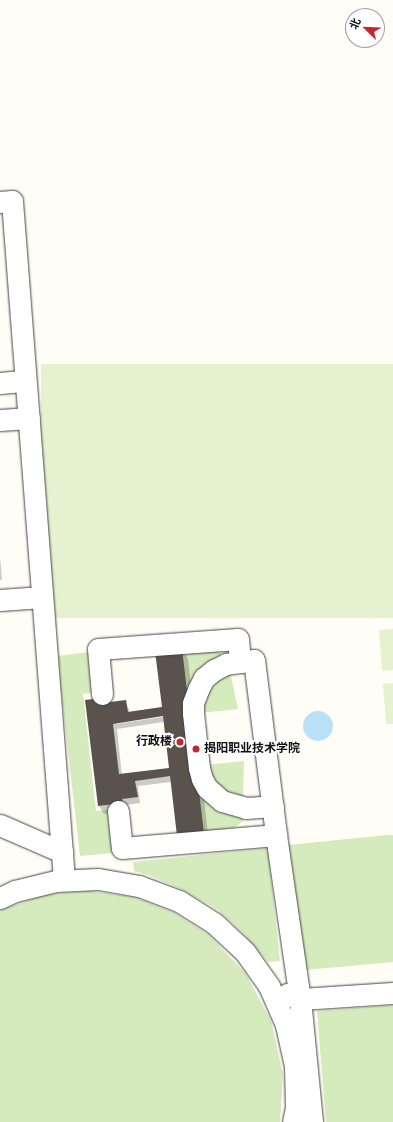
<!DOCTYPE html>
<html>
<head>
<meta charset="utf-8">
<style>
	body { margin:0 }
	#map { position:relative; width:393px; height:1122px; overflow:hidden; background:#fffdf5; font-family:"Crimson Pro","Noto Sans SC",serif }
	div>[style] { position:absolute }
	.green>* { inset:0; background:#d5ebbd }
	.pitch>* { inset:0; background:#e6f2cf; transform-origin:0 0 }
	.water>* { inset:0; background:#b9e0f7 }
	.round { border-radius:50% }
	.shadow>* { inset:0; background:#0003 }
	.building>* { inset:0; background:#5a524d }
	.roads { filter:drop-shadow(0 0 1px #444) drop-shadow(0 0 1px #444) }
	.minor>* { height:21px; margin:-10.5px; padding:0 10.5px; transform-origin:10.5px; border-radius:10.5px; background:#fff }
	.dots>* { width:11px; height:11px; translate:-50% -50%; box-sizing:border-box; border:2px solid #fff; border-radius:50% }
	span { translate:-50% -50%; white-space:nowrap; text-align:center; line-height:1.15; -webkit-text-stroke:4px #fff; paint-order:stroke }
	.poi-label { font-size:12px; color:#111; font-weight:700 }
	.right { translate:-100% -50%; text-align:right }
	.left { translate:0 -50%; text-align:left }
	.north { position:absolute; left:345px; top:8px; width:40px; height:40px; box-sizing:border-box; background:#fff; border:1px solid #a0a0a0; border-radius:50%; rotate:293deg; font-size:11px; font-weight:700; line-height:16px; text-align:center; color:#111 }
	.north::after { content:''; display:block; margin:auto; width:14px; height:18px; background:#c4262e; clip-path:polygon(50% 0,100% 100%,50% 72%,0 100%) }
</style>
</head>
<body>
<div id="map">
	<div class="green">
		<i style="clip-path:polygon(182px 648px,215px 648px,224px 657px,188px 693px)"></i>
		<i style="clip-path:polygon(90px 652px,95px 692px,83px 694px,96px 811px,108px 810px,113px 853px,80px 856px,57px 656px)"></i>
		<i style="clip-path:polygon(230px 671px,238px 709px,200px 713px,210px 682px)"></i>
		<i style="clip-path:polygon(244px 761px,243px 799px,237px 800px,216px 785px,206px 765px)"></i>
		<i style="clip-path:polygon(199px 791px,245px 816px,242px 822px,232px 829px,204px 833px)"></i>
		<i style="clip-path:polygon(387px 835px,393px 835px,393px 962px,305px 970px,288px 845px)"></i>
		<i style="clip-path:polygon(268px 848px,280px 961px,268px 962px,243px 933px,218px 910px,181px 889px,148px 875px,134px 871px,133px 862px)"></i>
		<i style="clip-path:polygon(90px 891px,133px 897px,173px 912px,209px 935px,246px 974px,271px 1021px,283px 1074px,280px 1122px,0 1122px,0 910px,47px 894px)"></i>
		<i style="clip-path:polygon(393px 1005px,393px 1122px,326px 1122px,317px 1011px)"></i>
	</div>
	<div class="pitch">
		<i style="left:393px;top:364px;width:254px;height:352px;rotate:90deg"></i>
		<i style="clip-path:polygon(393px 629px,393px 670px,382px 671px,379px 630px)"></i>
		<i style="clip-path:polygon(393px 683px,393px 724px,386px 724px,383px 684px)"></i>
	</div>
	<div class="water">
		<i class="round" style="left:303px;top:711px;width:30px;height:30px"></i>
	</div>
	<div class="shadow">
		<i style="clip-path:polygon(0 557px,2px 580px,0 580px)"></i>
		<i style="clip-path:polygon(evenodd,182px 649px,188px 659px,209px 843px,171px 782px,138px 786px,140px 803px,126px 805px,127px 811px,104px 814px,99px 806px,109px 698px,112px 703px,125px 701px,130px 712px,163px 707px,182px 649px,167px 714px,168px 716px,116px 724px,116px 722px,167px 714px,182px 649px,164px 722px,170px 769px,122px 775px,117px 729px,164px 722px)"></i>
	</div>
	<div class="building">
		<i style="clip-path:polygon(evenodd,182px 648px,204px 833px,177px 836px,170px 776px,135px 781px,138px 797px,122px 799px,123px 803px,98px 806px,85px 700px,110px 697px,110px 702px,126px 700px,128px 712px,162px 707px,155px 651px,182px 648px,163px 716px,169px 768px,119px 774px,113px 724px,163px 716px)"></i>
	</div>
	<div class="roads">
		<div class="minor">
			<i style="left:0;top:202px;width:12px;rotate:-5deg"></i>
			<i style="left:12px;top:201px;width:681px;rotate:85.62deg"></i>
			<i style="left:0;top:383px;width:25px;rotate:-5deg"></i>
			<i style="left:0;top:420px;width:29px;rotate:-4deg"></i>
			<i style="left:0;top:600px;width:42px;rotate:-4.1deg"></i>
			<i style="left:240px;top:662px;width:14px;rotate:172deg"></i>
			<i style="left:226px;top:664px;width:13px;rotate:153deg"></i>
			<i style="left:214px;top:670px;width:13px;rotate:141deg"></i>
			<i style="left:204px;top:678px;width:13px;rotate:117deg"></i>
			<i style="left:198px;top:690px;width:14px;rotate:111deg"></i>
			<i style="left:193px;top:703px;width:10px;rotate:90deg"></i>
			<i style="left:193px;top:713px;width:55px;rotate:83.8deg"></i>
			<i style="left:199px;top:768px;width:11px;rotate:75deg"></i>
			<i style="left:202px;top:779px;width:10px;rotate:61deg"></i>
			<i style="left:207px;top:788px;width:20px;rotate:41deg"></i>
			<i style="left:222px;top:801px;width:25px;rotate:16deg"></i>
			<i style="left:246px;top:808px;width:27px;rotate:-4deg"></i>
			<i style="left:102px;top:694px;width:45px;rotate:-95.1deg"></i>
			<i style="left:98px;top:649px;width:140px;rotate:-4.1deg"></i>
			<i style="left:238px;top:639px;width:23px;rotate:85deg"></i>
			<i style="left:240px;top:662px;width:14px;rotate:-8deg"></i>
			<i style="left:254px;top:660px;width:176px;rotate:82.8deg"></i>
			<i style="left:276px;top:835px;width:166px;rotate:81.7deg"></i>
			<i style="left:300px;top:999px;width:124px;rotate:84.4deg"></i>
			<i style="left:118px;top:811px;width:37px;rotate:84deg"></i>
			<i style="left:122px;top:848px;width:155px;rotate:-4.8deg"></i>
			<i style="left:0;top:825px;width:68px;rotate:23.5deg"></i>
			<i style="left:0;top:898px;width:17px;rotate:-25deg"></i>
			<i style="left:15px;top:891px;width:42px;rotate:-13.7deg"></i>
			<i style="left:56px;top:881px;width:42px;rotate:-2.7deg"></i>
			<i style="left:98px;top:879px;width:42px;rotate:9.7deg"></i>
			<i style="left:139px;top:886px;width:43px;rotate:20.6deg"></i>
			<i style="left:179px;top:901px;width:41px;rotate:32.2deg"></i>
			<i style="left:214px;top:923px;width:42px;rotate:43.1deg"></i>
			<i style="left:245px;top:952px;width:42px;rotate:54.8deg"></i>
			<i style="left:269px;top:986px;width:43px;rotate:66.4deg"></i>
			<i style="left:286px;top:1025px;width:42px;rotate:77.6deg"></i>
			<i style="left:295px;top:1066px;width:42px;rotate:88.6deg"></i>
			<i style="left:296px;top:1108px;width:14px;rotate:102deg"></i>
			<i style="left:287px;top:994px;width:14px;rotate:21deg"></i>
			<i style="left:300px;top:999px;width:93px;rotate:-3.7deg"></i>
		</div>
	</div>
	<div class="dots">
		<i style="left:180px;top:742px;background:#c4262e"></i>
		<i style="left:196px;top:749px;background:#c4262e"></i>
	</div>
	<div class="poi-label">
		<span class="right" style="left:172px;top:742px">行政楼</span>
		<span class="left" style="left:204px;top:749px">揭阳职业技术学院</span>
	</div>
	<div class="north">北</div>
</div>
</body>
</html>
